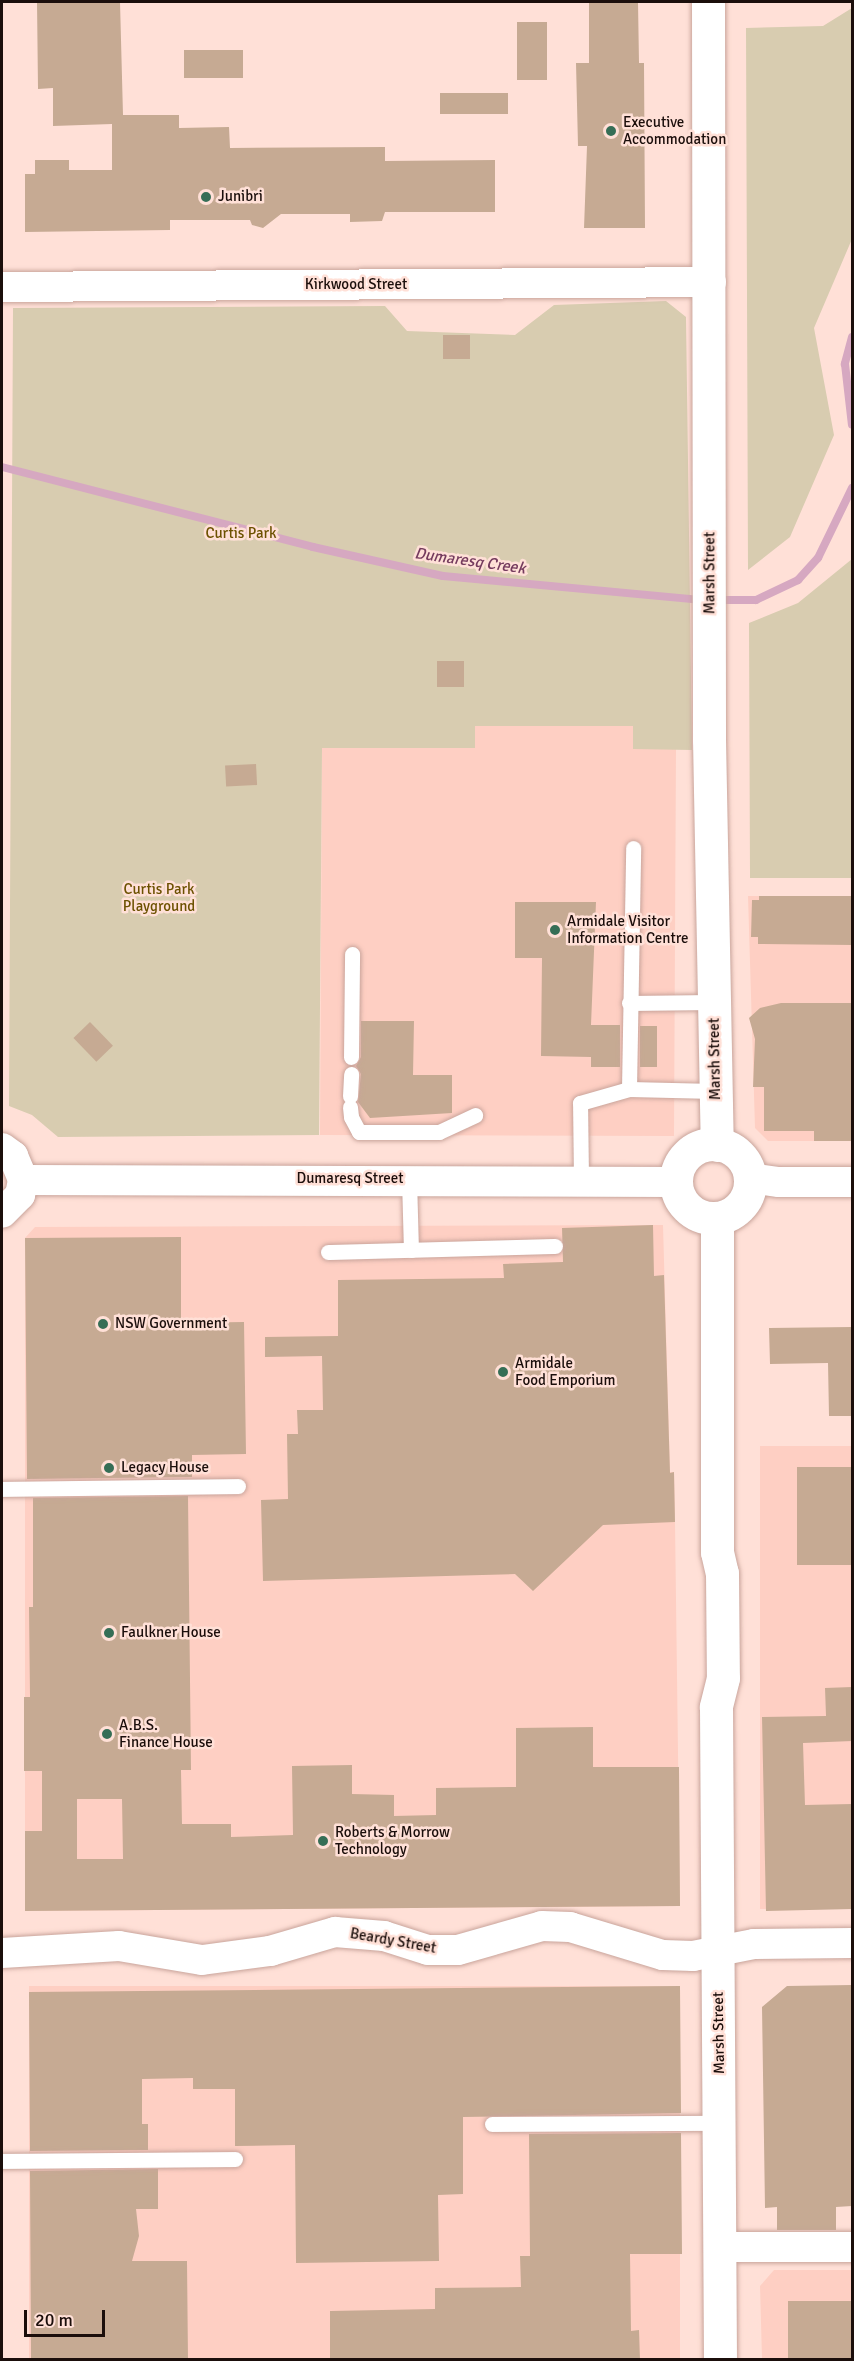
<!DOCTYPE html>
<html>
<head>
<meta charset="utf-8">
<style>
	body { margin:0 }
	#map { position:relative; width:854px; height:2361px; overflow:hidden; background:#ffe0d7; font-family:Signika,sans-serif }
	div>[style] { position:absolute }
	.built>* { inset:0; background:#fecfc3; transform-origin:0 0 }
	.green>* { inset:0; background:#d8ccb0 }
	.stream>* { height:8px; margin:-4px; padding:0 4px; transform-origin:4px; border-radius:4px; background:#d6a8c1 }
	.building>* { inset:0; background:#c6aa93; transform-origin:0 0 }
	.roads { filter:drop-shadow(0 0 2px #c9a49b) drop-shadow(0 0 2px #c9a49b) }
	.lane>* { height:15px; margin:-7.5px; padding:0 7.5px; transform-origin:7.5px; border-radius:7.5px; background:#fff }
	.street>* { height:30px; margin:-15px; padding:0 15px; transform-origin:15px; border-radius:15px; background:#fff }
	.secondary>* { height:33px; margin:-16.5px; padding:0 16.5px; transform-origin:16.5px; border-radius:16.5px; background:#fff }
	.secondary>.ring { margin:-16.5px; padding:0; box-sizing:content-box; background:none; border:33px solid #fff; border-radius:50% }
	.dots>* { width:16px; height:16px; translate:-50% -50%; box-sizing:border-box; border:3px solid #ffe0d7; border-radius:50% }
	span { translate:-50% -50%; white-space:nowrap; text-align:center; line-height:1.15; -webkit-text-stroke:5px #ffe0d7; paint-order:stroke }
	.poi-label { font-size:15px; color:#1b0e0b }
	.left { translate:0 -50%; text-align:left }
	.street-label { font-size:15px; color:#1b0e0b }
	.park-label { font-size:15px; color:#6c5100 }
	.water-label { font-size:16px; color:#753b5e; font-style:italic }
	.frame { position:absolute; inset:0; border:3px solid #1b0e0b; pointer-events:none }
	.scale { position:absolute; left:24px; top:2310px; width:81px; height:27px; box-sizing:border-box; border:3px solid #1b0e0b; border-top:0; padding-left:8px; font-size:18px; line-height:21px; white-space:nowrap; color:#1b0e0b; -webkit-text-stroke:4px #ffe0d7; paint-order:stroke }
</style>
</head>
<body>
<div id="map">
	<div class="built">
		<i style="clip-path:polygon(475px 726px,633px 726px,634px 749px,676px 749px,674px 1136px,320px 1135px,322px 748px,474px 748px)"></i>
		<i style="clip-path:polygon(748px 896px,852px 896px,852px 1141px,768px 1141px,755px 1128px)"></i>
		<i style="clip-path:polygon(663px 1225px,670px 1472px,674px 1472px,675px 1522px,680px 1906px,25px 1911px,25px 1238px,35px 1227px)"></i>
		<i style="left:852px;top:1446px;width:463px;height:92px;rotate:90deg"></i>
		<i style="left:680px;top:1986px;width:373px;height:651px;rotate:90deg"></i>
		<i style="clip-path:polygon(774px 2270px,852px 2270px,852px 2359px,762px 2359px,760px 2286px)"></i>
	</div>
	<div class="green">
		<i style="clip-path:polygon(852px 8px,852px 239px,814px 328px,834px 435px,790px 537px,748px 570px,746px 28px,823px 26px)"></i>
		<i style="clip-path:polygon(666px 301px,686px 317px,692px 750px,633px 749px,633px 726px,475px 726px,475px 748px,322px 748px,319px 1135px,58px 1137px,32px 1115px,9px 1106px,13px 308px,385px 306px,407px 331px,515px 335px,554px 305px)"></i>
		<i style="clip-path:polygon(852px 559px,852px 878px,750px 878px,749px 623px,798px 603px)"></i>
	</div>
	<div class="stream">
		<i style="left:852px;top:337px;width:28px;rotate:105deg"></i>
		<i style="left:845px;top:364px;width:61px;rotate:83.5deg"></i>
		<i style="left:2px;top:467px;width:321px;rotate:14.4deg"></i>
		<i style="left:313px;top:547px;width:133px;rotate:12.6deg"></i>
		<i style="left:443px;top:576px;width:261px;rotate:5.3deg"></i>
		<i style="left:716px;top:600px;width:40px"></i>
		<i style="left:756px;top:600px;width:47px;rotate:-25.5deg"></i>
		<i style="left:798px;top:580px;width:30px;rotate:-48deg"></i>
		<i style="left:818px;top:558px;width:78px;rotate:-64.1deg"></i>
	</div>
	<div class="building">
		<i style="clip-path:polygon(37px 2px,120px 2px,123px 115px,179px 115px,179px 128px,229px 127px,230px 148px,385px 147px,385px 161px,495px 160px,495px 212px,385px 212px,382px 221px,350px 222px,350px 214px,281px 214px,263px 228px,252px 225px,250px 220px,170px 220px,170px 230px,25px 232px,25px 174px,35px 174px,35px 160px,69px 160px,69px 170px,112px 170px,112px 124px,53px 126px,53px 88px,38px 89px)"></i>
		<i style="clip-path:polygon(589px 2px,638px 2px,639px 63px,644px 63px,645px 228px,584px 228px,587px 146px,578px 146px,576px 63px,589px 63px)"></i>
		<i style="left:517px;top:22px;width:30px;height:58px"></i>
		<i style="left:184px;top:50px;width:59px;height:28px"></i>
		<i style="left:508px;top:93px;width:21px;height:68px;rotate:90deg"></i>
		<i style="left:443px;top:335px;width:27px;height:24px"></i>
		<i style="left:437px;top:661px;width:27px;height:26px"></i>
		<i style="left:256px;top:764px;width:21px;height:31px;rotate:87deg"></i>
		<i style="clip-path:polygon(759px 896px,852px 896px,852px 945px,758px 944px,758px 937px,751px 937px,752px 900px,759px 900px)"></i>
		<i style="clip-path:polygon(515px 902px,596px 902px,591px 1025px,620px 1025px,620px 1067px,591px 1067px,591px 1057px,541px 1056px,542px 958px,515px 958px)"></i>
		<i style="clip-path:polygon(781px 1003px,852px 1003px,852px 1141px,814px 1141px,814px 1131px,764px 1131px,764px 1087px,753px 1087px,755px 1039px,749px 1018px,760px 1008px)"></i>
		<i style="clip-path:polygon(361px 1021px,414px 1021px,413px 1075px,452px 1075px,452px 1113px,370px 1118px,358px 1102px,361px 1074px,356px 1066px,361px 1057px)"></i>
		<i style="left:90px;top:1022px;width:33px;height:23px;rotate:46deg"></i>
		<i style="left:640px;top:1026px;width:17px;height:41px"></i>
		<i style="clip-path:polygon(653px 1225px,654px 1276px,664px 1275px,670px 1473px,674px 1472px,675px 1522px,603px 1525px,533px 1591px,515px 1574px,263px 1581px,261px 1500px,288px 1499px,287px 1434px,298px 1434px,297px 1410px,323px 1410px,322px 1356px,265px 1357px,265px 1337px,338px 1336px,338px 1280px,504px 1278px,503px 1264px,563px 1262px,562px 1228px)"></i>
		<i style="clip-path:polygon(181px 1237px,181px 1323px,244px 1322px,246px 1454px,192px 1455px,192px 1477px,27px 1479px,25px 1238px)"></i>
		<i style="clip-path:polygon(852px 1327px,852px 1416px,829px 1416px,828px 1363px,770px 1364px,769px 1328px)"></i>
		<i style="left:852px;top:1467px;width:98px;height:55px;rotate:90deg"></i>
		<i style="clip-path:polygon(evenodd,188px 1496px,191px 1770px,181px 1770px,182px 1824px,231px 1824px,231px 1837px,293px 1835px,292px 1766px,352px 1765px,352px 1794px,394px 1795px,394px 1816px,436px 1815px,436px 1788px,516px 1787px,516px 1728px,593px 1727px,593px 1767px,679px 1767px,680px 1906px,25px 1911px,25px 1831px,42px 1831px,42px 1771px,24px 1771px,24px 1697px,30px 1697px,29px 1607px,33px 1607px,33px 1498px,188px 1496px,77px 1799px,122px 1799px,123px 1859px,77px 1859px,77px 1799px)"></i>
		<i style="clip-path:polygon(852px 1687px,852px 1741px,803px 1743px,805px 1805px,852px 1804px,852px 1909px,766px 1911px,762px 1717px,826px 1716px,825px 1688px)"></i>
		<i style="clip-path:polygon(852px 1985px,852px 2206px,836px 2207px,836px 2230px,777px 2230px,777px 2207px,765px 2208px,762px 2007px,787px 1986px)"></i>
		<i style="clip-path:polygon(680px 1986px,681px 2113px,463px 2117px,463px 2194px,438px 2195px,439px 2261px,296px 2263px,295px 2145px,235px 2146px,235px 2089px,193px 2089px,193px 2078px,142px 2079px,142px 2124px,148px 2124px,148px 2150px,30px 2151px,29px 1992px)"></i>
		<i style="clip-path:polygon(681px 2133px,682px 2254px,630px 2254px,631px 2331px,639px 2330px,640px 2360px,330px 2360px,330px 2311px,435px 2309px,435px 2288px,521px 2287px,520px 2256px,530px 2256px,529px 2134px)"></i>
		<i style="clip-path:polygon(158px 2169px,158px 2209px,136px 2209px,139px 2236px,132px 2261px,187px 2261px,188px 2359px,31px 2360px,30px 2171px)"></i>
		<i style="left:852px;top:2301px;width:59px;height:64px;rotate:90deg"></i>
	</div>
	<div class="roads">
		<div class="lane">
			<i style="left:629px;top:1003px;width:84px;rotate:-0.7deg"></i>
			<i style="left:351px;top:1057px;width:103px;rotate:-89.4deg"></i>
			<i style="left:629px;top:1089px;width:86px;rotate:1.3deg"></i>
			<i style="left:350px;top:1096px;width:22px;rotate:-87deg"></i>
			<i style="left:350px;top:1107px;width:10px;rotate:84deg"></i>
			<i style="left:351px;top:1117px;width:17px;rotate:62deg"></i>
			<i style="left:359px;top:1132px;width:80px"></i>
			<i style="left:439px;top:1132px;width:40px;rotate:-25deg"></i>
			<i style="left:409px;top:1179px;width:71px;rotate:88.4deg"></i>
			<i style="left:581px;top:1180px;width:77px;rotate:-90.7deg"></i>
			<i style="left:580px;top:1103px;width:51px;rotate:-15.9deg"></i>
			<i style="left:629px;top:1089px;width:241px;rotate:-89deg"></i>
			<i style="left:328px;top:1252px;width:227px;rotate:-1.5deg"></i>
			<i style="left:2px;top:1489px;width:236px;rotate:-0.7deg"></i>
			<i style="left:492px;top:2124px;width:227px;rotate:-0.3deg"></i>
			<i style="left:2px;top:2161px;width:233px;rotate:-0.5deg"></i>
		</div>
		<div class="street">
			<i style="left:2px;top:287px;width:709px;rotate:-0.4deg"></i>
			<i style="left:2px;top:1148px;width:14px;rotate:36deg"></i>
			<i style="left:13px;top:1156px;width:26px;rotate:67deg"></i>
			<i style="left:23px;top:1180px;width:15px;rotate:101deg"></i>
			<i style="left:20px;top:1195px;width:25px;rotate:135deg"></i>
			<i style="left:750px;top:1178px;width:29px;rotate:8deg"></i>
			<i style="left:779px;top:1182px;width:73px"></i>
			<i style="left:23px;top:1180px;width:653px;rotate:0.18deg"></i>
			<i style="left:2px;top:1953px;width:117px;rotate:-3.4deg"></i>
			<i style="left:119px;top:1946px;width:84px;rotate:9.6deg"></i>
			<i style="left:202px;top:1960px;width:69px;rotate:-7.5deg"></i>
			<i style="left:270px;top:1951px;width:68px;rotate:-16.3deg"></i>
			<i style="left:335px;top:1932px;width:49px;rotate:4.7deg"></i>
			<i style="left:384px;top:1936px;width:46px;rotate:17.7deg"></i>
			<i style="left:428px;top:1950px;width:30px"></i>
			<i style="left:458px;top:1950px;width:87px;rotate:-15.9deg"></i>
			<i style="left:542px;top:1926px;width:28px;rotate:2deg"></i>
			<i style="left:570px;top:1927px;width:97px;rotate:16.8deg"></i>
			<i style="left:663px;top:1955px;width:30px;rotate:2deg"></i>
			<i style="left:693px;top:1956px;width:62px;rotate:-11.1deg"></i>
			<i style="left:754px;top:1944px;width:98px;rotate:-0.6deg"></i>
			<i style="left:720px;top:2247px;width:132px"></i>
		</div>
		<div class="secondary">
			<i style="left:708px;top:2px;width:737px;rotate:89.92deg"></i>
			<i style="left:709px;top:739px;width:406px;rotate:88.9deg"></i>
			<i class="ring" style="left:676px;top:1144px;width:41px;height:41px"></i>
			<i style="left:717px;top:1218px;width:334px;rotate:90deg"></i>
			<i style="left:717px;top:1552px;width:22px;rotate:77deg"></i>
			<i style="left:722px;top:1573px;width:105px;rotate:89.5deg"></i>
			<i style="left:723px;top:1678px;width:30px;rotate:104deg"></i>
			<i style="left:716px;top:1707px;width:653px;rotate:89.65deg"></i>
		</div>
	</div>
	<div class="dots">
		<i style="left:611px;top:131px;background:#366e56"></i>
		<i style="left:206px;top:197px;background:#366e56"></i>
		<i style="left:555px;top:930px;background:#366e56"></i>
		<i style="left:103px;top:1324px;background:#366e56"></i>
		<i style="left:503px;top:1372px;background:#366e56"></i>
		<i style="left:109px;top:1468px;background:#366e56"></i>
		<i style="left:109px;top:1633px;background:#366e56"></i>
		<i style="left:107px;top:1734px;background:#366e56"></i>
		<i style="left:323px;top:1841px;background:#366e56"></i>
	</div>
	<div class="poi-label">
		<span class="left" style="left:623px;top:131px">Executive<br>Accommodation</span>
		<span class="left" style="left:218px;top:197px">Junibri</span>
		<span class="left" style="left:567px;top:930px">Armidale Visitor<br>Information Centre</span>
		<span class="left" style="left:115px;top:1324px">NSW Government</span>
		<span class="left" style="left:515px;top:1372px">Armidale<br>Food Emporium</span>
		<span class="left" style="left:121px;top:1468px">Legacy House</span>
		<span class="left" style="left:121px;top:1633px">Faulkner House</span>
		<span class="left" style="left:119px;top:1734px">A.B.S.<br>Finance House</span>
		<span class="left" style="left:335px;top:1841px">Roberts &amp; Morrow<br>Technology</span>
	</div>
	<div class="street-label">
		<span style="left:356px;top:285px">Kirkwood Street</span>
		<span style="left:710px;top:573px;rotate:-90deg">Marsh Street</span>
		<span style="left:715px;top:1059px;rotate:-91deg">Marsh Street</span>
		<span style="left:350px;top:1179px">Dumaresq Street</span>
		<span style="left:393px;top:1941px;rotate:10deg">Beardy Street</span>
		<span style="left:719px;top:2033px;rotate:-91deg">Marsh Street</span>
	</div>
	<div class="park-label">
		<span style="left:241px;top:534px">Curtis Park</span>
		<span style="left:159px;top:898px">Curtis Park<br>Playground</span>
	</div>
	<div class="water-label">
		<span style="left:470px;top:561px;rotate:8deg">Dumaresq Creek</span>
	</div>
	<div class="frame"></div>
	<div class="scale">20 m</div>
</div>
</body>
</html>
